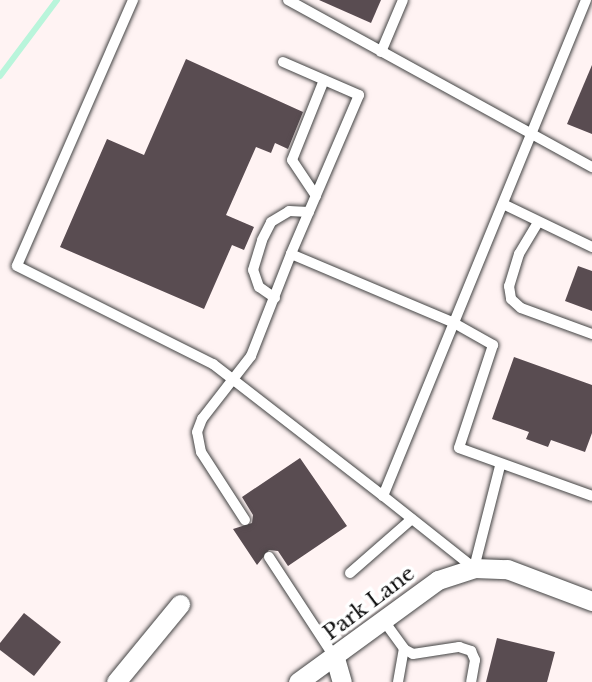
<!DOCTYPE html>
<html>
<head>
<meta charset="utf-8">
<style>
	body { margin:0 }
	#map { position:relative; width:592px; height:682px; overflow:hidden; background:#fff3f3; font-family:"Libre Baskerville",serif }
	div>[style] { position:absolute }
	.stream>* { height:6px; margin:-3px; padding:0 3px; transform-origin:3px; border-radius:3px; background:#b9f5db }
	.building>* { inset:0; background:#594c51 }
	.roads { filter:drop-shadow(0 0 2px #434343) drop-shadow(0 0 2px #434343) }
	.lane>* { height:10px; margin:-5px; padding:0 5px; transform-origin:5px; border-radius:5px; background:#fff }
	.street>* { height:19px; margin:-9.5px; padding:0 9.5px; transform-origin:9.5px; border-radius:9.5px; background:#fff }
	span { translate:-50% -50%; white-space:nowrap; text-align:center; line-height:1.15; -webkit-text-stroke:7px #fff; paint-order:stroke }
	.street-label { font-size:21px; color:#101010 }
</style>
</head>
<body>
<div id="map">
	<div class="stream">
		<i style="left:0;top:76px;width:95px;rotate:-53.1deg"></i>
	</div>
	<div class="building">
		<i style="clip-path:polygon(319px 0,381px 0,371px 23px)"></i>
		<i style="clip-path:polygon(186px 59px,303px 112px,288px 149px,275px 143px,271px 153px,256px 147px,226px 215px,254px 227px,244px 250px,232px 245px,204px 309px,60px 247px,107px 139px,144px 155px)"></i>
		<i style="clip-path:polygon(592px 65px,592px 134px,567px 124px)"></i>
		<i style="clip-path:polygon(578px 266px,592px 271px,592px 311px,565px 301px)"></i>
		<i style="clip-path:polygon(514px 357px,592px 385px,592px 433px,585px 452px,551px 440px,548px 447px,526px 439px,529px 432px,492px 419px)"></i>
		<i style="clip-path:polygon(300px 458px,347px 526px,288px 566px,278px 551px,269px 550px,257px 565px,233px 529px,252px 523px,253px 515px,242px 497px)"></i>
		<i style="clip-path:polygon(24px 613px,61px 642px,34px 676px,0 650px,0 643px)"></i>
		<i style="clip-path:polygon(497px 638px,555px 652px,547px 682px,486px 682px)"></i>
	</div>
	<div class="roads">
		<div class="lane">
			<i style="left:133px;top:0;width:290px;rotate:113.6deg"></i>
			<i style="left:17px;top:266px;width:219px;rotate:26.6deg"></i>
			<i style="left:213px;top:364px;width:215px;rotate:37.8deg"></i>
			<i style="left:288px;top:0;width:347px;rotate:28.8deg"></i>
			<i style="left:381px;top:52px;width:56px;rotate:-67.1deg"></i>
			<i style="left:283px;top:62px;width:83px;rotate:23.5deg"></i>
			<i style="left:359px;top:95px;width:173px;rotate:113.2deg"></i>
			<i style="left:291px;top:254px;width:177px;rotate:22.9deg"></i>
			<i style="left:454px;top:323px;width:45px;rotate:29.4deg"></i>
			<i style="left:493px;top:345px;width:108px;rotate:108.3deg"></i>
			<i style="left:459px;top:448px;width:141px;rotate:19.8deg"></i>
			<i style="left:316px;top:196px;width:43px;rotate:-123.7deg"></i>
			<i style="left:292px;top:160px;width:86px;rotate:-68.2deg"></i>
			<i style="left:503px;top:204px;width:99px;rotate:25.8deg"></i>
			<i style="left:537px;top:224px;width:35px;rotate:121deg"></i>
			<i style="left:519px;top:254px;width:34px;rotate:107deg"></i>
			<i style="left:509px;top:286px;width:13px;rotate:81deg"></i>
			<i style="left:511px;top:299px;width:13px;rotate:42deg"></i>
			<i style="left:521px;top:308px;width:76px;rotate:20.1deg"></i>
			<i style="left:275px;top:298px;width:19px;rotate:-145deg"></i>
			<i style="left:259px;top:287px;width:18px;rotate:-109deg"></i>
			<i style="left:253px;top:270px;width:31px;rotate:-73deg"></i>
			<i style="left:262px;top:240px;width:20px;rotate:-63deg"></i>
			<i style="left:271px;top:222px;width:21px;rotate:-31deg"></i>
			<i style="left:289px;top:211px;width:20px;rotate:3deg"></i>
			<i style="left:500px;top:466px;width:105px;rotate:104.3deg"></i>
			<i style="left:474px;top:568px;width:116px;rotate:-141.6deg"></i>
			<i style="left:383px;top:496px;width:536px;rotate:-67.74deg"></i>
			<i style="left:245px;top:520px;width:81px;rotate:-122.9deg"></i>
			<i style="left:201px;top:452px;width:20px;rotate:-101deg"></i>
			<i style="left:197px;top:432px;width:14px;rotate:-69deg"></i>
			<i style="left:202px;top:419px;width:80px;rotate:-52.1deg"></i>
			<i style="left:251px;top:356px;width:110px;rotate:-68.6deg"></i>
			<i style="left:269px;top:557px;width:121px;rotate:56.8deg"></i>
			<i style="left:350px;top:573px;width:82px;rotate:-41.1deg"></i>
			<i style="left:384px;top:621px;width:34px;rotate:54deg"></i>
			<i style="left:404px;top:649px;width:10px;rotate:29deg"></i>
			<i style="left:413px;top:654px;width:47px;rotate:-8.7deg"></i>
			<i style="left:459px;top:647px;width:13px;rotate:18deg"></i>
			<i style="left:471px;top:651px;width:10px;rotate:66deg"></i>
			<i style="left:475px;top:660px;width:22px;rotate:100deg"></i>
			<i style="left:398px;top:682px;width:34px;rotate:-80deg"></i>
		</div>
		<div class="street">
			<i style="left:335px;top:658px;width:25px;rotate:74deg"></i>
			<i style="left:116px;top:682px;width:101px;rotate:-50.6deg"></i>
			<i style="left:298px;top:682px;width:173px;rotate:-36.1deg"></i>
			<i style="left:438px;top:580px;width:38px;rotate:-18deg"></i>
			<i style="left:474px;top:568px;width:33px;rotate:2deg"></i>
			<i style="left:507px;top:569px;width:91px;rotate:20.6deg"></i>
		</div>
	</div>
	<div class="street-label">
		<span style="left:369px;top:603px;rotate:-37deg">Park Lane</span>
	</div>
</div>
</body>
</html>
